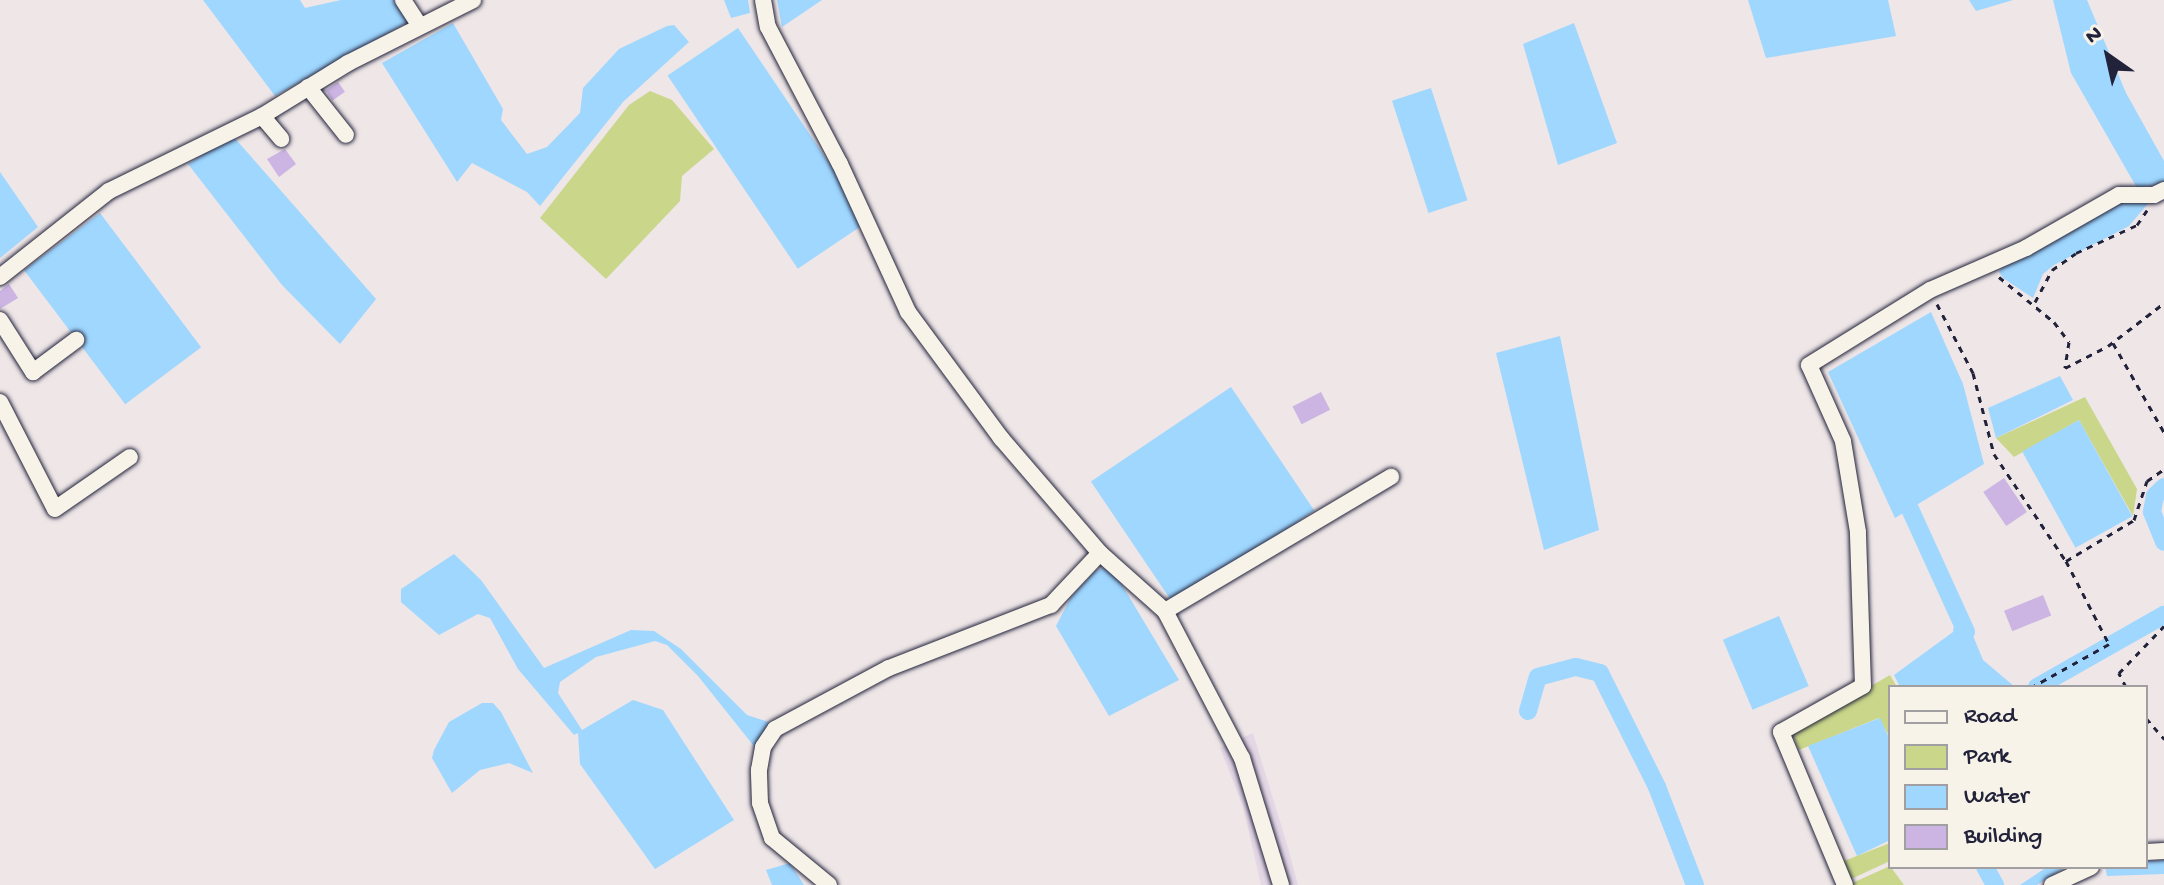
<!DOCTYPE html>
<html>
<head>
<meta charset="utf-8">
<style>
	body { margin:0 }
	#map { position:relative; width:2164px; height:885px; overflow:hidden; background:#eee6e7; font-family:"Gochi Hand",sans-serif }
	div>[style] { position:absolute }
	.built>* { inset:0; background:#e4d7e6 }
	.green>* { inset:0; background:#cad78a }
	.water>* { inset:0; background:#9fd7ff; transform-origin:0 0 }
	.canal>* { height:18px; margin:-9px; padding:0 9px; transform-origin:9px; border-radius:9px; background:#9fd7ff }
	.building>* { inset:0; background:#ccb4e3; transform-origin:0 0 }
	.path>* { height:3px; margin-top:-1.5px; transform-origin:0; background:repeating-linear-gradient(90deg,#22223b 0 6px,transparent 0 12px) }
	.roads { filter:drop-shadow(0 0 2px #22223b) drop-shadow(0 0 2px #22223b) }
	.minor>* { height:16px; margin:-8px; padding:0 8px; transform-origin:8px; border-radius:8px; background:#f7f3e8 }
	span { translate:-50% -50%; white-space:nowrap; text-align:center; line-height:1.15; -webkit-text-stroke:8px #f7f3e8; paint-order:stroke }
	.legend { position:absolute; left:1888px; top:685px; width:260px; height:184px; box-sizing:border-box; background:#f7f3e8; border:2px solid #a29fa3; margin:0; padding:10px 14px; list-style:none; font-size:24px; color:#22223b }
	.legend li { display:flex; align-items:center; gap:16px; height:40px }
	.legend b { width:40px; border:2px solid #a29fa3 }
	.north { position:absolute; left:2068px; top:16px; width:80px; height:80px; -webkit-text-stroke:6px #f7f3e8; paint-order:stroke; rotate:326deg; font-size:22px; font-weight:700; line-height:32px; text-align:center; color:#22223b }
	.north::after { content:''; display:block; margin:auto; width:28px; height:36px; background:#22223b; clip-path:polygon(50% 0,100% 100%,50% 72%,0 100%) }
</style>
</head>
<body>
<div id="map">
	<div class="built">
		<i style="clip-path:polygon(1253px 733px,1289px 851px,1298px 885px,1261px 885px,1243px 806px,1220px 748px)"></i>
	</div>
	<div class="green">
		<i style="clip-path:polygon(650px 91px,672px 100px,714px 149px,682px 176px,680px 201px,606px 279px,540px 218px,629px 105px)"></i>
		<i style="clip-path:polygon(2085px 397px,2137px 489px,2133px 516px,2079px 420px,2014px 457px,1996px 438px)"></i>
		<i style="clip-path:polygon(1890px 675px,1897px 687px,1890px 687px,1890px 738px,1879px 718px,1799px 750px,1791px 732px)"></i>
		<i style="clip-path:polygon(1890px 843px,1890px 861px,1851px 879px,1844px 861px)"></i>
		<i style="clip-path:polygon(1890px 866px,1904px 885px,1850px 885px,1850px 884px)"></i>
	</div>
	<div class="water">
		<i style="clip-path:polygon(203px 0,300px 0,305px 8px,341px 0,399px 0,410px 21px,275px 96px)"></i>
		<i style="clip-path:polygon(724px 0,748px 0,750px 13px,731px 18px)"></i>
		<i style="clip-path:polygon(777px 0,822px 0,782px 27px)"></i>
		<i style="clip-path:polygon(1748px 0,1888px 0,1896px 36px,1766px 58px)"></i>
		<i style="clip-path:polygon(1969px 0,2013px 0,1976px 11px)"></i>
		<i style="clip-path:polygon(2053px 0,2087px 0,2126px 93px,2164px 161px,2164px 184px,2137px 188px,2071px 73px)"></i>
		<i style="clip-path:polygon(453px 23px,503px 109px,501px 120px,527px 154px,547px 147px,580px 113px,583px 88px,619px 49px,667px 26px,674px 25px,689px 42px,623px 102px,540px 206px,527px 192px,472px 163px,457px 182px,382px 63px)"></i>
		<i style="clip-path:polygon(1574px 23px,1617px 143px,1558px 165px,1523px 44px)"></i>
		<i style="left:738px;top:28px;width:233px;height:85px;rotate:56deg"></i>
		<i style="left:1431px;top:88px;width:118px;height:41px;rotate:72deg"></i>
		<i style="clip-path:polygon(232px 135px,376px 299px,340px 344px,282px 285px,188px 164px)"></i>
		<i style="clip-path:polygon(0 172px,38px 227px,0 258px)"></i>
		<i style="clip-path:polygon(2123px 200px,2151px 200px,2129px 226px,2054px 265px,2043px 274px,2033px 298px,2003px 278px,1999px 272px,2004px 264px)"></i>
		<i style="left:100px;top:213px;width:168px;height:95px;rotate:53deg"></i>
		<i style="clip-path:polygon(1931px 312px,1963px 384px,1984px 464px,1895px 518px,1828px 372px)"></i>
		<i style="clip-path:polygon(1560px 336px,1599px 530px,1544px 550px,1496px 353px)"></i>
		<i style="clip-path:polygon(2060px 376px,2073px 400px,1996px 438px,1988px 408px)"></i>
		<i style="left:1231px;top:387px;width:149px;height:169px;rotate:56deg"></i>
		<i style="left:2079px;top:420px;width:110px;height:65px;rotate:61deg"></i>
		<i style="clip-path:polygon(454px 554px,481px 580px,544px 668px,631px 630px,654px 631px,681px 649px,747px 715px,769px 722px,757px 750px,698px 676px,667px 645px,655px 641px,596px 657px,560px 682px,558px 693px,582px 730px,633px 700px,663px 710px,734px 820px,655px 869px,580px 764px,578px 733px,574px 735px,518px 669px,490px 618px,478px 614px,439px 635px,401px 602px,401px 589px)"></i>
		<i style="clip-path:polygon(1110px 565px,1179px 680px,1109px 716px,1056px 626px,1071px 597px,1095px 571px)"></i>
		<i style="clip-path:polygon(1962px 609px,1983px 660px,2015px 687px,1900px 687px,1894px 675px,1953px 632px,1956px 611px)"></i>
		<i style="left:1779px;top:616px;width:76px;height:61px;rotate:67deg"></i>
		<i style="clip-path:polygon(482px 703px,493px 703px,501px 712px,533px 773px,509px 763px,480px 770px,452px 793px,432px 758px,434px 750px,449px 722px)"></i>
		<i style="clip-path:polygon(1880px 718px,1890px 740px,1890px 840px,1857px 856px,1808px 746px)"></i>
		<i style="clip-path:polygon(2164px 860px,2164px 874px,2107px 876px,2105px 867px,2146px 867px,2146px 861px)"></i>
		<i style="clip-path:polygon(790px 863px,804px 885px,772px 885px,766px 870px)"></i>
		<i style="clip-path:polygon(2047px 867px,2066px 867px,2037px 885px,2020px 885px)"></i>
	</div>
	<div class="canal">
		<i style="left:2164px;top:487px;width:13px;rotate:135deg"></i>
		<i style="left:2155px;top:496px;width:16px;rotate:101deg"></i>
		<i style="left:2152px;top:512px;width:32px;rotate:68deg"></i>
		<i style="left:1910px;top:509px;width:135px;rotate:65.5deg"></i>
		<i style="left:2037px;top:687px;width:146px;rotate:-29.6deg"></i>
		<i style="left:1528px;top:711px;width:35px;rotate:-74deg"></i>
		<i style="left:1538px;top:677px;width:39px;rotate:-15deg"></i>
		<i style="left:1576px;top:667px;width:25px;rotate:14deg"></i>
		<i style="left:1600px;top:673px;width:127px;rotate:63.4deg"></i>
		<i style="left:1657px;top:787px;width:105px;rotate:68.8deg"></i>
		<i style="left:1985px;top:867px;width:21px;rotate:61deg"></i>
	</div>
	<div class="building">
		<i style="left:338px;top:82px;width:12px;height:15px;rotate:55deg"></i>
		<i style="clip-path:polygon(285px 149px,296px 164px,279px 177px,267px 159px)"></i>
		<i style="clip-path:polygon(9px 284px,18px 298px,0 309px,0 291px)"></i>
		<i style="left:1321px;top:392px;width:20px;height:32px;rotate:63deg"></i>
		<i style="left:2004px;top:478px;width:41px;height:25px;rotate:56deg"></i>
		<i style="left:2043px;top:595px;width:22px;height:42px;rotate:68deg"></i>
	</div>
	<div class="path">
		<i style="left:1999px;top:277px;width:71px;rotate:39.3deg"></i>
		<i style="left:2054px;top:322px;width:25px;rotate:53deg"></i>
		<i style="left:2069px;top:342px;width:26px;rotate:99deg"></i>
		<i style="left:2065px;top:368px;width:48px;rotate:-27.1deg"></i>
		<i style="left:2108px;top:346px;width:71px;rotate:-37.5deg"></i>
		<i style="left:2035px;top:302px;width:36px;rotate:-62deg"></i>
		<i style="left:2052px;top:270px;width:29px;rotate:-35deg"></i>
		<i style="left:2076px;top:253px;width:67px;rotate:-24.7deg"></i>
		<i style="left:2137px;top:225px;width:18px;rotate:-56deg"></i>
		<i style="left:1937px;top:304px;width:78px;rotate:62.4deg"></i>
		<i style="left:1973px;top:373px;width:84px;rotate:75.5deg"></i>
		<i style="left:1994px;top:454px;width:129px;rotate:56.1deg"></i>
		<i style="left:2066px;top:561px;width:93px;rotate:62.6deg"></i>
		<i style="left:2109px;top:644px;width:88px;rotate:150.8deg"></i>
		<i style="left:2113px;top:343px;width:103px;rotate:60.2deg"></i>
		<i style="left:2066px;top:561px;width:79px;rotate:-31.1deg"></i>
		<i style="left:2134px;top:520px;width:41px;rotate:-71.6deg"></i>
		<i style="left:2147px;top:481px;width:21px;rotate:-35deg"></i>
		<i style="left:2126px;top:687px;width:16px;rotate:-117deg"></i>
		<i style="left:2119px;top:673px;width:65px;rotate:-46.2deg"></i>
		<i style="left:2146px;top:718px;width:28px;rotate:49deg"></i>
	</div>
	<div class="roads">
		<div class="minor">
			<i style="left:403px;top:0;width:31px;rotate:57deg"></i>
			<i style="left:763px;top:0;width:27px;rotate:80deg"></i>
			<i style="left:768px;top:27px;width:155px;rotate:62.3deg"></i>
			<i style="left:840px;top:164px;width:163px;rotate:65.3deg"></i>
			<i style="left:908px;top:312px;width:157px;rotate:53.6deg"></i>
			<i style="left:1001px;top:438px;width:152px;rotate:49.3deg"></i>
			<i style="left:1100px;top:553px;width:87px;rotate:41.7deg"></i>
			<i style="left:1165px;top:611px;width:166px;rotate:62.4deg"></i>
			<i style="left:1242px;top:758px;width:133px;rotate:72.9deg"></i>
			<i style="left:308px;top:87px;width:61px;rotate:51.6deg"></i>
			<i style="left:262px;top:116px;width:30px;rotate:50deg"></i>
			<i style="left:0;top:277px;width:139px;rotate:-38.3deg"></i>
			<i style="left:109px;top:191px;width:170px;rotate:-26.1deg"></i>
			<i style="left:262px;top:116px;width:101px;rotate:-31.6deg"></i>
			<i style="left:348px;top:63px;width:140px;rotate:-26.7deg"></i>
			<i style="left:0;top:320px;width:62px;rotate:57.6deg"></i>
			<i style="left:33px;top:372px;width:54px;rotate:-36.7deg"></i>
			<i style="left:0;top:402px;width:120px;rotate:62.8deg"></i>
			<i style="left:55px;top:509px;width:91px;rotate:-34.7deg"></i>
			<i style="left:1165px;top:611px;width:263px;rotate:-30.7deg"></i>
			<i style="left:2146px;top:852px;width:18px;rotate:-3deg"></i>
			<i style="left:829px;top:885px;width:74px;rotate:-140.5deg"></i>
			<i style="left:772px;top:838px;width:37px;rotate:-109deg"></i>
			<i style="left:760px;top:803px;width:33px;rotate:-92deg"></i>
			<i style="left:759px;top:770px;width:23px;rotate:-80deg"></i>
			<i style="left:763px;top:747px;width:22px;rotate:-56deg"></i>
			<i style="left:775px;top:729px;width:129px;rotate:-28.2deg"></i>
			<i style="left:889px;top:668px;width:174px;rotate:-21.3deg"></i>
			<i style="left:1051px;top:605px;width:71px;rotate:-46.7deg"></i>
			<i style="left:1845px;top:885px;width:166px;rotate:-112.7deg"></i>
			<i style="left:1781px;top:732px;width:94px;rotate:-29.3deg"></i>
			<i style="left:1863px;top:686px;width:154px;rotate:-91.9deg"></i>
			<i style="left:1858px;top:532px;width:92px;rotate:-99.4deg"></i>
			<i style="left:1843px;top:441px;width:83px;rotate:-114.1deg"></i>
			<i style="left:1809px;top:365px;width:142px;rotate:-31.8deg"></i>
			<i style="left:1930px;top:290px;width:105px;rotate:-23.6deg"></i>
			<i style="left:2026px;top:248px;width:107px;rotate:-29.7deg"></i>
			<i style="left:2119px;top:195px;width:35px"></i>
			<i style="left:2154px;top:195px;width:11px;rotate:-27deg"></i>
			<i style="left:2052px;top:885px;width:43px;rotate:-24.8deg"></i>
		</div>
	</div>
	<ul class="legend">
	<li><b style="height:10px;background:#f7f3e8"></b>Road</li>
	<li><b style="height:22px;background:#cad78a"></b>Park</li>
	<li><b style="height:22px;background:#9fd7ff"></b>Water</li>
	<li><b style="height:22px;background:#ccb4e3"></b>Building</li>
	</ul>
	<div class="north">N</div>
</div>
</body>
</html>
